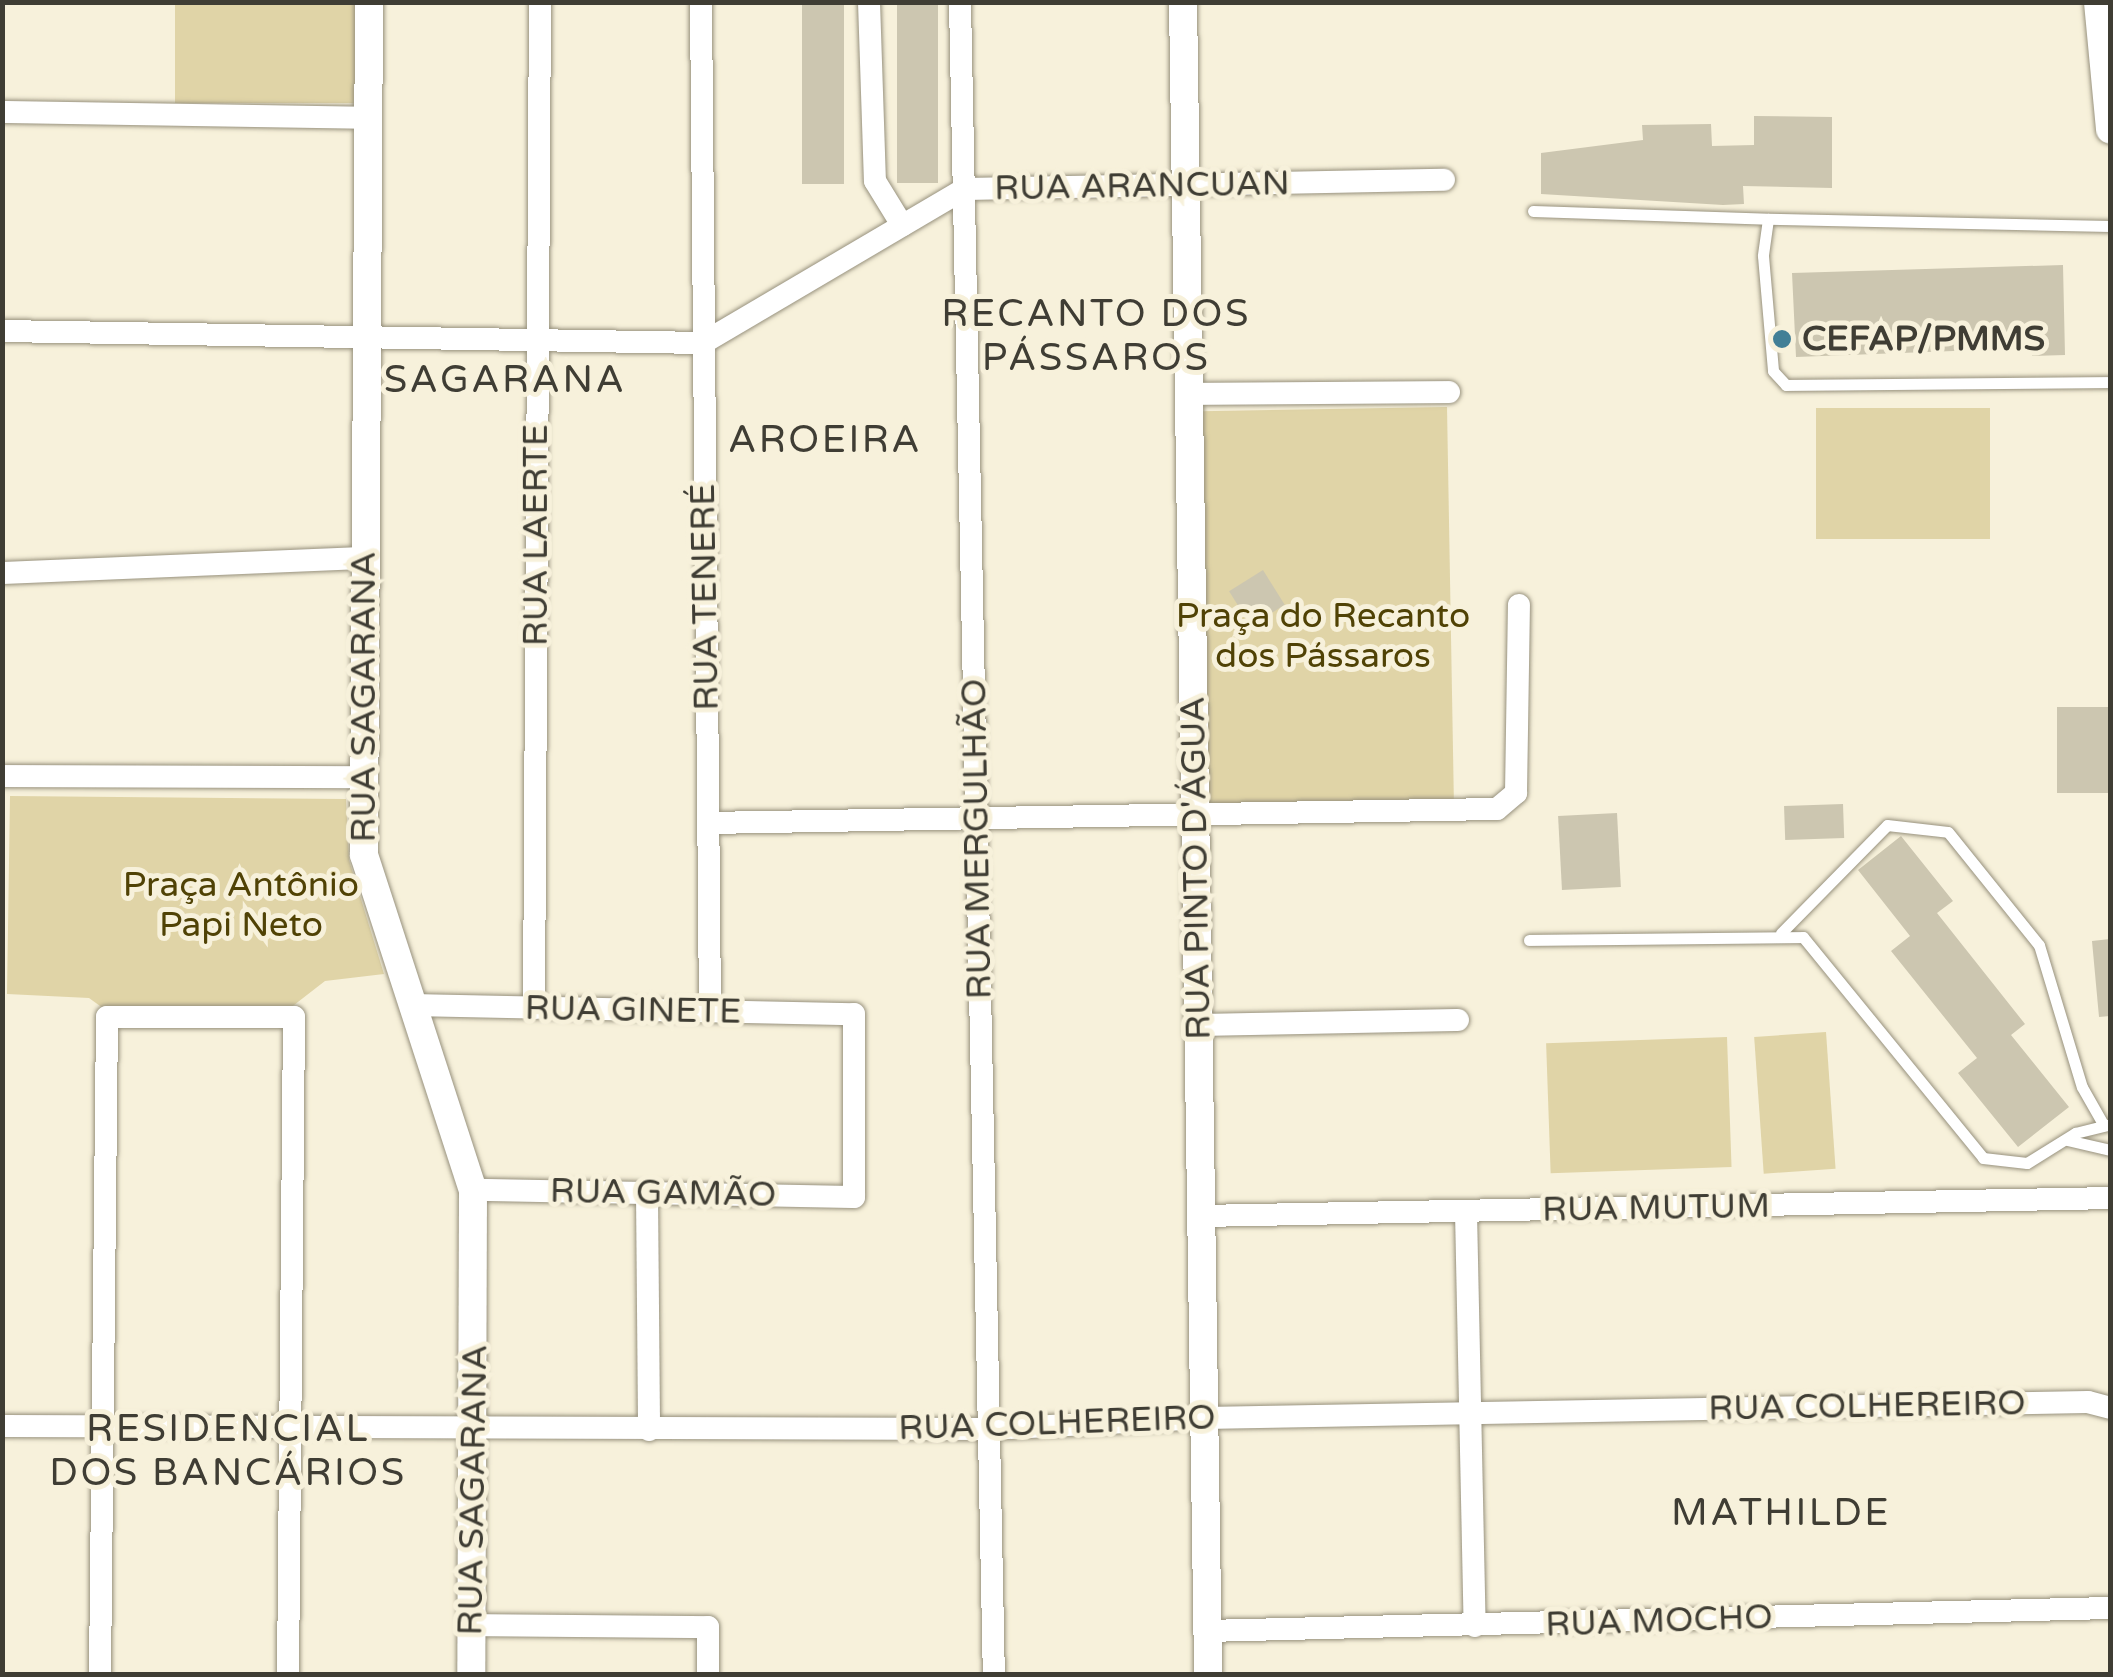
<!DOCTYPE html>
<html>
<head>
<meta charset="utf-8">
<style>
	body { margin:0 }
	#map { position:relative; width:2113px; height:1677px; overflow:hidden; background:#f7f1db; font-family:"Varela Round",sans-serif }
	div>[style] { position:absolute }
	.green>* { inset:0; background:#e0d4a7; transform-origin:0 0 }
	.building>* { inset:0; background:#ccc6b0; transform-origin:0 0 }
	.roads { filter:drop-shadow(0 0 2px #97917d) drop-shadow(0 0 2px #97917d) }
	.service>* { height:11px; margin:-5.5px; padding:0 5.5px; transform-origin:5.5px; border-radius:5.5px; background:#fff }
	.minor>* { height:22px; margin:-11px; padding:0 11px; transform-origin:11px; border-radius:11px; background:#fff }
	.tertiary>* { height:28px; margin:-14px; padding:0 14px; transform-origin:14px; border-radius:14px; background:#fff }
	.dots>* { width:28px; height:28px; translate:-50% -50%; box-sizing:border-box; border:5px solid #f7f1db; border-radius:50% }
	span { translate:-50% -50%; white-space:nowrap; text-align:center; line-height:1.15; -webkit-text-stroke:10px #f7f1db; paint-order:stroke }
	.street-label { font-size:35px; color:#3f3d34 }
	.poi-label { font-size:35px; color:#3f3d34; font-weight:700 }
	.left { translate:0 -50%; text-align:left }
	.park-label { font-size:35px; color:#504205 }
	.neighbourhood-label { font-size:38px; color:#3f3d34; letter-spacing:2.5px }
	.frame { position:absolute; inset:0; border:5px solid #3f3d34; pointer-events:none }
</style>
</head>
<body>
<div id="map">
	<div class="green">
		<i style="left:175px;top:3px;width:186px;height:100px"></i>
		<i style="left:1447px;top:407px;width:403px;height:246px;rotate:89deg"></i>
		<i style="left:1990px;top:408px;width:131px;height:174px;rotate:90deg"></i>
		<i style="clip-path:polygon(10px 796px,346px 799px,349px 860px,384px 974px,325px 981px,285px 1012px,107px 1011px,89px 998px,7px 994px)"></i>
		<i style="left:1826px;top:1032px;width:137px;height:72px;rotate:86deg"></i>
		<i style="left:1727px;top:1037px;width:130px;height:181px;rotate:88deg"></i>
	</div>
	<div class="building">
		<i style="left:802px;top:2px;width:42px;height:182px"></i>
		<i style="left:897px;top:2px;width:41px;height:181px"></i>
		<i style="clip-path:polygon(1754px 116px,1832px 117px,1832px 188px,1743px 186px,1744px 204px,1723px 205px,1541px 194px,1541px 153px,1643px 140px,1642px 125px,1711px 124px,1712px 146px,1754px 145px)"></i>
		<i style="clip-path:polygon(2063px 265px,2065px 355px,2032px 356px,2032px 348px,1796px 357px,1792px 273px)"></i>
		<i style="left:1263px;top:570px;width:41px;height:40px;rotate:58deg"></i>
		<i style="left:2110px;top:707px;width:86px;height:53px;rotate:90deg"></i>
		<i style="left:1843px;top:804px;width:34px;height:59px;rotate:88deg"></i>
		<i style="left:1617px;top:813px;width:74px;height:59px;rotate:87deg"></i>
		<i style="clip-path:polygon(1901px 836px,1953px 901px,1937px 913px,2025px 1024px,2011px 1035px,2069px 1107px,2018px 1147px,1958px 1073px,1977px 1058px,1891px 951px,1910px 936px,1858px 870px)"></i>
		<i style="clip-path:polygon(2110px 939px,2110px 1016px,2099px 1017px,2092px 941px)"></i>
	</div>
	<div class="roads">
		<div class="service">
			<i style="left:1533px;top:211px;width:235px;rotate:1.9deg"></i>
			<i style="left:2110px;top:226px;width:342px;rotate:-178.8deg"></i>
			<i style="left:1768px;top:219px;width:37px;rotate:98deg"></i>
			<i style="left:1763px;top:256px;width:115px;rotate:85deg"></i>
			<i style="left:1773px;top:371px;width:19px;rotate:47deg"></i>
			<i style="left:1786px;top:385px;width:324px;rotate:-0.5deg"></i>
			<i style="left:1781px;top:933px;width:151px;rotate:-45.5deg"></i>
			<i style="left:1887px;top:825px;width:61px;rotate:6.5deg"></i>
			<i style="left:1948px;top:832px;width:145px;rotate:51.2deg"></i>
			<i style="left:2039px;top:945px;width:148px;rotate:73.2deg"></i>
			<i style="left:2082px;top:1087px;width:43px;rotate:60.4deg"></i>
			<i style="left:1529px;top:940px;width:274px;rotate:-0.6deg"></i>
			<i style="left:1803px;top:937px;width:285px;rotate:50.8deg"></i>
			<i style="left:1983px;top:1158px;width:44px;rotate:6.5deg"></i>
			<i style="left:2027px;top:1163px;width:57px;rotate:-32deg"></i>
			<i style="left:2075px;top:1133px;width:36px;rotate:-14deg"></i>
			<i style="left:2067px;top:1140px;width:44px;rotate:13.1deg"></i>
		</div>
		<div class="minor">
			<i style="left:701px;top:2px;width:1009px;rotate:89.49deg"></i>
			<i style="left:869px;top:2px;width:179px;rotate:88.1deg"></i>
			<i style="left:875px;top:181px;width:52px;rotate:58.5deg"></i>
			<i style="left:960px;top:2px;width:1672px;rotate:88.84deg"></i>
			<i style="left:2px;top:112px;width:366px;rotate:0.9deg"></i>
			<i style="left:2px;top:331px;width:701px;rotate:0.98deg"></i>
			<i style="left:703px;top:343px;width:303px;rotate:-30.5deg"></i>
			<i style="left:964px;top:189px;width:480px;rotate:-1.1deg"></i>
			<i style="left:1189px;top:394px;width:260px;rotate:-0.4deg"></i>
			<i style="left:2px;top:573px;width:361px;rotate:-2.4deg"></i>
			<i style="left:2px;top:776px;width:359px;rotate:0.2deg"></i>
			<i style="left:708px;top:823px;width:789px;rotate:-1.02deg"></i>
			<i style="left:1497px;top:809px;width:25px;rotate:-40deg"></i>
			<i style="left:1516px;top:793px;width:188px;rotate:-89.1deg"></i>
			<i style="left:411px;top:1005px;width:443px;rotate:1.2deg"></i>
			<i style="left:854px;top:1014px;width:183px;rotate:90deg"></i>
			<i style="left:854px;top:1197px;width:381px;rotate:-178.9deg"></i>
			<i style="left:534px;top:1008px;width:1006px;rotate:-89.66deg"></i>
			<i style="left:1198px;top:1025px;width:260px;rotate:-1.1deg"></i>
			<i style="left:647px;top:1193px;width:237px;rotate:89.5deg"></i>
			<i style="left:1466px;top:1212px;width:414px;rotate:88.8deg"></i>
			<i style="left:1201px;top:1216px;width:909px;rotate:-1.13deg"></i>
			<i style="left:2px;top:1426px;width:987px;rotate:0.17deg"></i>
			<i style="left:989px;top:1429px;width:215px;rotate:-2.9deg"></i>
			<i style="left:1204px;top:1418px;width:884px;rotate:-1.04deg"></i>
			<i style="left:2088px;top:1402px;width:23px;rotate:15deg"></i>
			<i style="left:471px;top:1625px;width:237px;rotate:0.5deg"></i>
			<i style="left:708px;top:1627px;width:47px;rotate:90deg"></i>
			<i style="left:1207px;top:1631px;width:903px;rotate:-1.46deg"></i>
			<i style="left:100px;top:1674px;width:657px;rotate:-89.39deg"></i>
			<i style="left:107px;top:1017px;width:187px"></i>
			<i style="left:294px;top:1017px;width:657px;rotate:90.52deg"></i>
		</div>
		<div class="tertiary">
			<i style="left:369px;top:2px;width:853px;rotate:90.34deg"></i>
			<i style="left:364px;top:855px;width:352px;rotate:72deg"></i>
			<i style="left:473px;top:1190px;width:484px;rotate:90.2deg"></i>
			<i style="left:1183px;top:2px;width:1672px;rotate:89.14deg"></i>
			<i style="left:2098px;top:2px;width:128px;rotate:84.6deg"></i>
		</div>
	</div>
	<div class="dots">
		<i style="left:1782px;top:339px;background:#427f96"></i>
	</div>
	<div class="street-label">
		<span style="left:1142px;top:186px;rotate:-1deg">RUA ARANCUAN</span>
		<span style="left:536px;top:535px;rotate:-90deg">RUA LAERTE</span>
		<span style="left:705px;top:597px;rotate:-91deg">RUA TENERÉ</span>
		<span style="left:364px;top:697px;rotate:-90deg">RUA SAGARANA</span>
		<span style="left:977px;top:839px;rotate:-91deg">RUA MERGULHÃO</span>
		<span style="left:1196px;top:868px;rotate:-91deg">RUA PINTO D'ÁGUA</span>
		<span style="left:633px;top:1010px;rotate:1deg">RUA GINETE</span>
		<span style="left:663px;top:1193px;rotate:1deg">RUA GAMÃO</span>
		<span style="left:1656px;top:1208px;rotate:-1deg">RUA MUTUM</span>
		<span style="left:1867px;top:1406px;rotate:-1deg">RUA COLHEREIRO</span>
		<span style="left:1057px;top:1423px;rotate:-2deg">RUA COLHEREIRO</span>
		<span style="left:473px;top:1490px;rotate:-89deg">RUA SAGARANA</span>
		<span style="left:1659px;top:1621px;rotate:-2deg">RUA MOCHO</span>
	</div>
	<div class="poi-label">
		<span class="left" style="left:1802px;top:339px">CEFAP/PMMS</span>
	</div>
	<div class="park-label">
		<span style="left:1323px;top:636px">Praça do Recanto<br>dos Pássaros</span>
		<span style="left:241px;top:905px">Praça Antônio<br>Papi Neto</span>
	</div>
	<div class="neighbourhood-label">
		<span style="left:1096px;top:337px">RECANTO DOS<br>PÁSSAROS</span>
		<span style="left:505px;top:381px">SAGARANA</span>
		<span style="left:825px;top:441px">AROEIRA</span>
		<span style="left:228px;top:1452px">RESIDENCIAL<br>DOS BANCÁRIOS</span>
		<span style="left:1781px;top:1514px">MATHILDE</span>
	</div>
	<div class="frame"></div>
</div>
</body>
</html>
